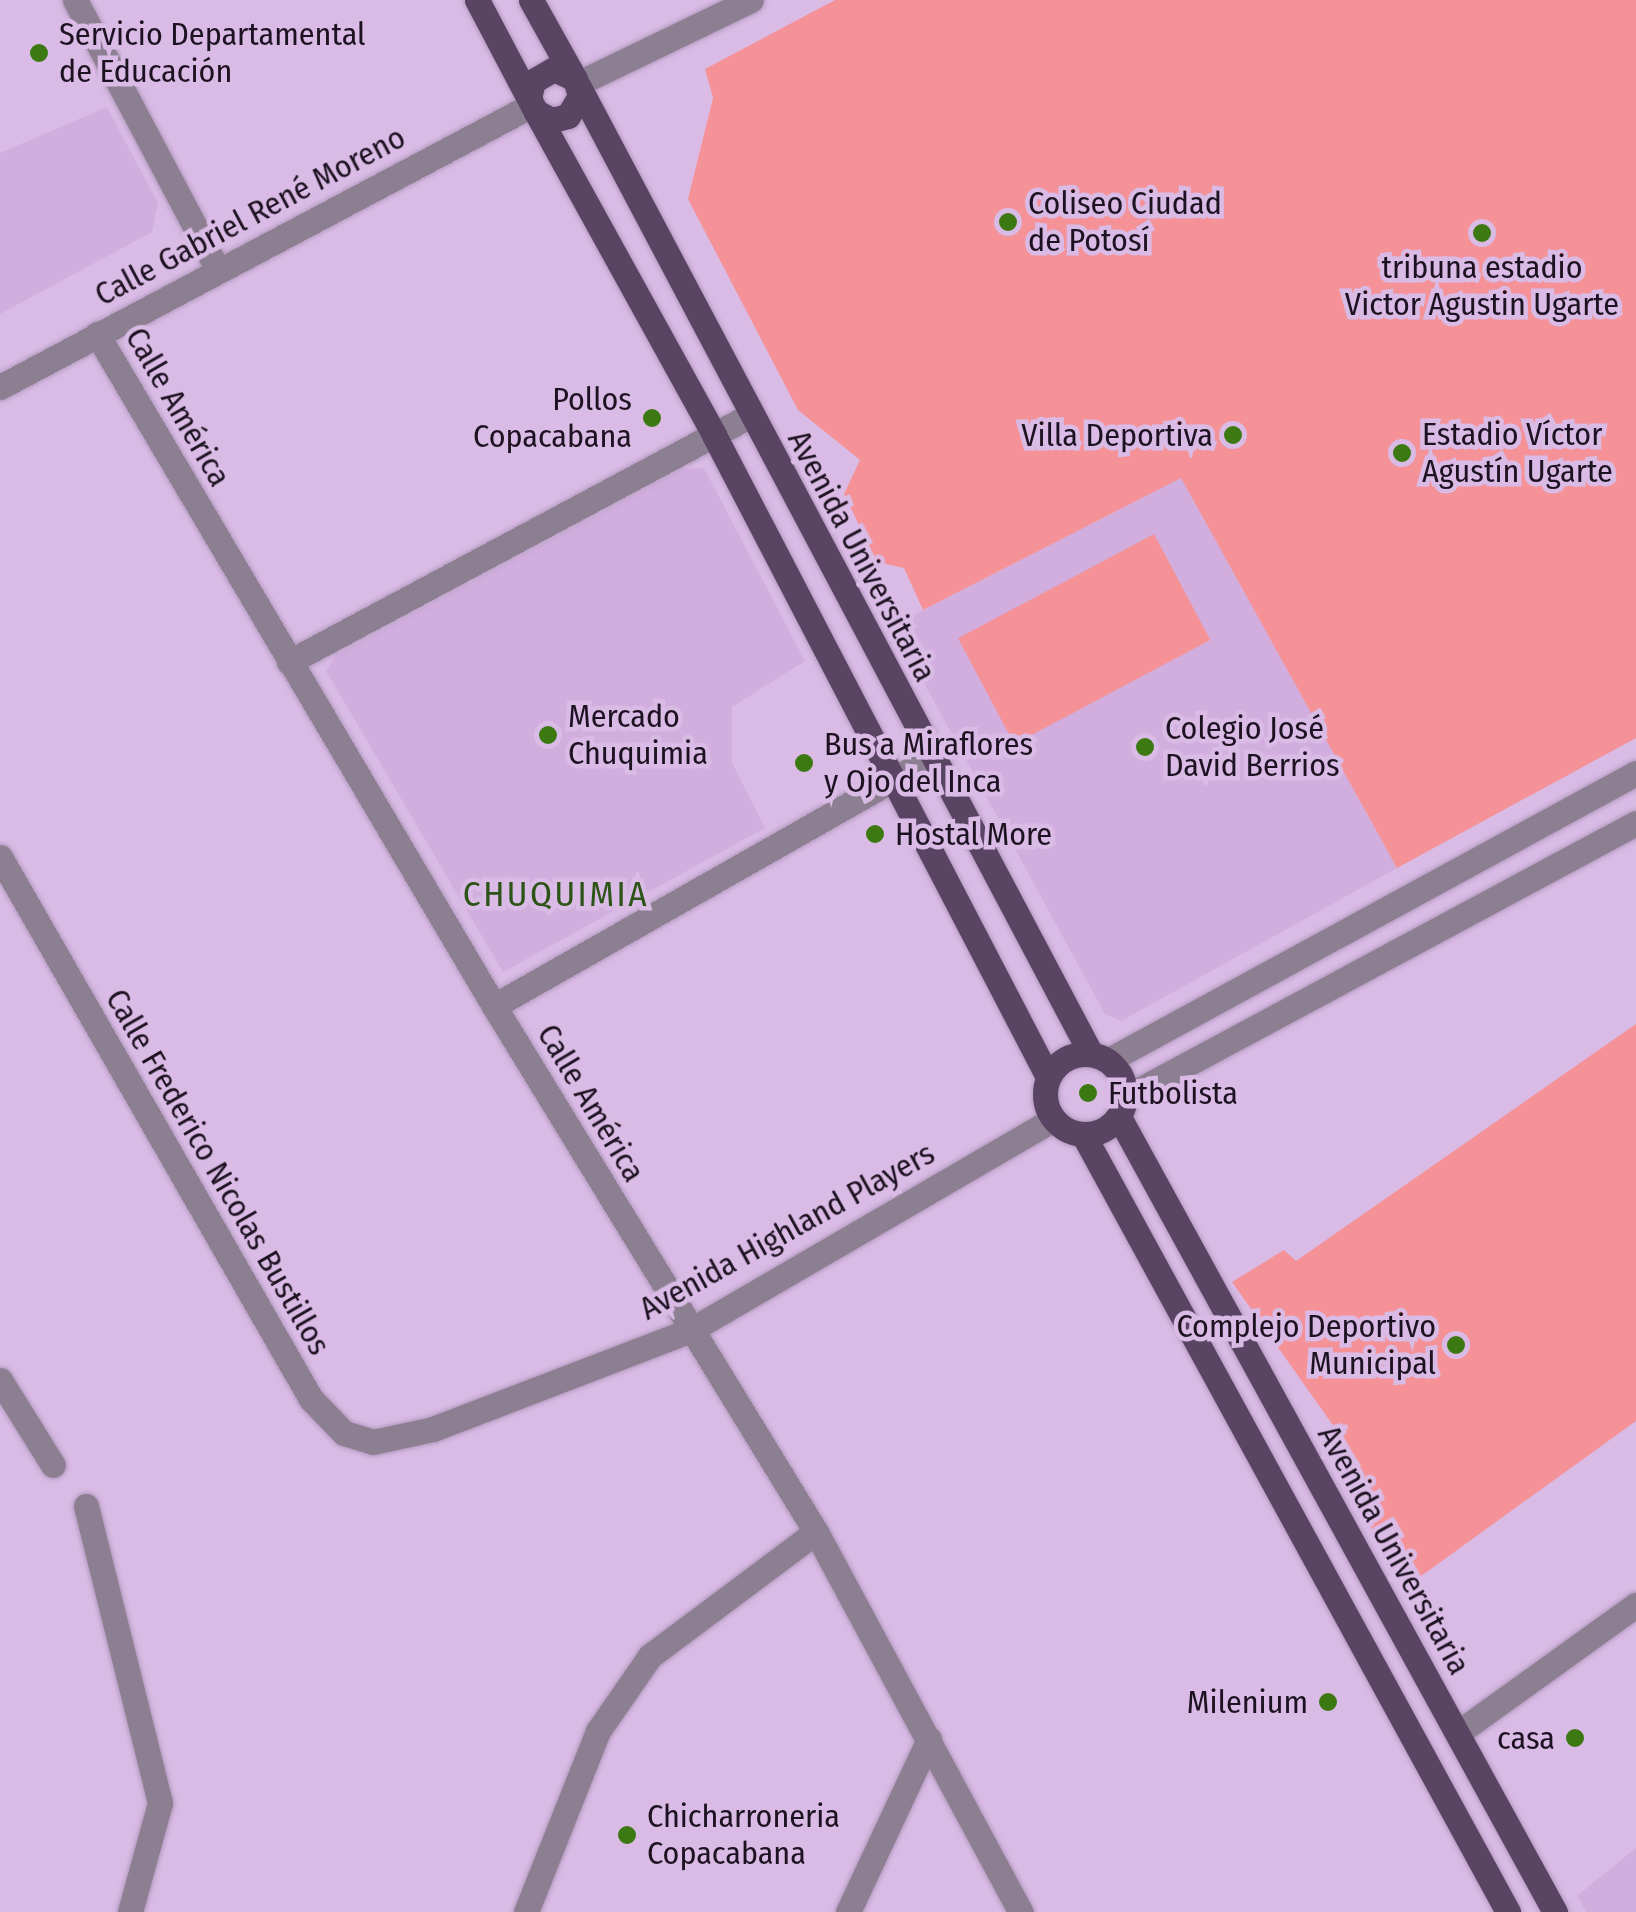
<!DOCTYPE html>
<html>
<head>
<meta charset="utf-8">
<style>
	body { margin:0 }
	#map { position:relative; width:1636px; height:1912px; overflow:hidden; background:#d9bbe5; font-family:"Fira Sans Condensed",sans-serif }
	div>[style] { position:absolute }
	.built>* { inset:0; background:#d1aede }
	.green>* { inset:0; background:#f49298; transform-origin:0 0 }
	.roads { filter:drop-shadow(0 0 2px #b399be) drop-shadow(0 0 2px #b399be) }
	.minor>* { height:25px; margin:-12.5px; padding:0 12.5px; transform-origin:12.5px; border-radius:12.5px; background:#8c7f91 }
	.tertiary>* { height:25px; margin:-12.5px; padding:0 12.5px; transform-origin:12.5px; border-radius:12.5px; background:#8c7f91 }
	.primary>* { height:25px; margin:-12.5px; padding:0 12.5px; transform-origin:12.5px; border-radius:12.5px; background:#5a4463 }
	.primary>.ring { margin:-12.5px; padding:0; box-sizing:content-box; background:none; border:25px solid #5a4463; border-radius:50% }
	.dots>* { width:28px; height:28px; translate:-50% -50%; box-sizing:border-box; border:5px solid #d9bbe5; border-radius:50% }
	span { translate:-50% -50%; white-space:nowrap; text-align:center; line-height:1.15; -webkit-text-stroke:9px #d9bbe5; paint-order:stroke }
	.poi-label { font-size:32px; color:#1d1221 }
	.left { translate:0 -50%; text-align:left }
	.right { translate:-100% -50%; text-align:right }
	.street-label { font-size:32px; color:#1d1221 }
	.neighbourhood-label { font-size:35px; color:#2d5417; letter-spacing:2.5px }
</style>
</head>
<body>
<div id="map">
	<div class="built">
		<i style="clip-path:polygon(107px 107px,158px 203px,152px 232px,0 314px,0 153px)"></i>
		<i style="clip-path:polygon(704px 468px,805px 661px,732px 707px,732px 763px,765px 828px,503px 972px,326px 671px,336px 655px,683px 469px)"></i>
		<i style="clip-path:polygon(1181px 478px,1397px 868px,1121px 1021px,1105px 1014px,893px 626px)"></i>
		<i style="clip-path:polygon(1636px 1848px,1636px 1912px,1587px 1912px,1577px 1896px)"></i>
	</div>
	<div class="green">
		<i style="clip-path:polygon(835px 0,1636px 0,1636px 738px,1397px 868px,1181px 478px,923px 610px,904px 568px,877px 562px,844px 494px,860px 460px,798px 410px,688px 199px,713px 98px,705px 69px)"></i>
		<i style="left:1154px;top:534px;width:120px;height:222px;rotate:62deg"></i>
		<i style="clip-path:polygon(1636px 1024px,1636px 1421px,1410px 1584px,1340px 1482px,1361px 1465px,1232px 1282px,1284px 1250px,1296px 1261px)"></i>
	</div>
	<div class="roads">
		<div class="minor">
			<i style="left:75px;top:0;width:306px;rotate:62.1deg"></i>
			<i style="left:97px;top:334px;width:781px;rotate:59.43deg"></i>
			<i style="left:494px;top:1006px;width:617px;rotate:58.53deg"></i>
			<i style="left:816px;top:1532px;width:432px;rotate:61.7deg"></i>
			<i style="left:0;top:387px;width:602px;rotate:-27.93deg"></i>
			<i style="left:289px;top:662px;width:524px;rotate:-28.13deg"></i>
			<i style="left:0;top:857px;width:625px;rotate:60.15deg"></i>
			<i style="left:311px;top:1399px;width:47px;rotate:45.9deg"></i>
			<i style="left:344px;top:1433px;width:30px;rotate:17deg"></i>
			<i style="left:373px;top:1442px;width:61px;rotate:-12.2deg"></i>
			<i style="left:433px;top:1429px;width:276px;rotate:-21deg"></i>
			<i style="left:691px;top:1330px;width:419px;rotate:-30.2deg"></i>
			<i style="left:494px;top:1006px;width:502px;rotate:-29.58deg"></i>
			<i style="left:1109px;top:1060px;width:600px;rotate:-28.57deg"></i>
			<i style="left:1126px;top:1097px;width:579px;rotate:-28.25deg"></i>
			<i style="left:0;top:1380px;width:100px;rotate:58.1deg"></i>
			<i style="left:86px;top:1506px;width:306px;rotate:76deg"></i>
			<i style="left:160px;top:1803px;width:113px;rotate:105.4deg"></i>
			<i style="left:526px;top:1912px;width:195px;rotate:-68.3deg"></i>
			<i style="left:598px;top:1731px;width:91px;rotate:-55.3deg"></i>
			<i style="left:650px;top:1656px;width:207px;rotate:-36.8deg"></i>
			<i style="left:848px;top:1912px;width:191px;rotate:-64.9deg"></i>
		</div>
		<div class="tertiary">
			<i style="left:577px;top:84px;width:193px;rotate:-25.8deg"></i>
			<i style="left:1459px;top:1732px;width:218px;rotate:-35.7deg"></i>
		</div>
		<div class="primary">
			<i style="left:477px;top:0;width:127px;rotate:62.2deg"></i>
			<i style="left:536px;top:112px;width:18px;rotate:27deg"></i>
			<i style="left:552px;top:120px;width:16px;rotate:-14deg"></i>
			<i style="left:568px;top:116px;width:23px;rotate:-59deg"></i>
			<i style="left:580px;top:96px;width:18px;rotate:-106deg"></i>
			<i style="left:575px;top:79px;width:23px;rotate:-155deg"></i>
			<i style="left:554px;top:69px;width:24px;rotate:150deg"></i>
			<i style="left:533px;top:81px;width:17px;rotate:103deg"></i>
			<i style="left:531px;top:0;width:90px;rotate:60.9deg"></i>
			<i style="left:579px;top:87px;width:1094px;rotate:62.1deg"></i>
			<i style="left:536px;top:112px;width:369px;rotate:61.1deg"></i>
			<i style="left:714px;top:435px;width:724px;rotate:62.51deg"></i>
			<i class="ring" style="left:1045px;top:1054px;width:55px;height:55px"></i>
			<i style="left:1119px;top:1117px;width:907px;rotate:61.26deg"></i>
			<i style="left:1083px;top:1134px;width:887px;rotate:61.35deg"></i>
		</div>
	</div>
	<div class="dots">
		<i style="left:39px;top:53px;background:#3c7913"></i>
		<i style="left:1008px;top:222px;background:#3c7913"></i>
		<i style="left:1482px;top:233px;background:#3c7913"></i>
		<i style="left:652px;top:418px;background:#3c7913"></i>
		<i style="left:1233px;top:435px;background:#3c7913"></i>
		<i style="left:1402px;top:453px;background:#3c7913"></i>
		<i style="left:548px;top:735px;background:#3c7913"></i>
		<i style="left:1145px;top:747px;background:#3c7913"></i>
		<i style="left:804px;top:763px;background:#3c7913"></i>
		<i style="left:875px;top:834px;background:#3c7913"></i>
		<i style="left:1088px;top:1093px;background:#3c7913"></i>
		<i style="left:1456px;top:1345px;background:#3c7913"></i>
		<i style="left:1328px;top:1702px;background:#3c7913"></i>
		<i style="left:1575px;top:1738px;background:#3c7913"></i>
		<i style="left:627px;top:1835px;background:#3c7913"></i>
	</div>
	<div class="poi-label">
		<span class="left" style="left:59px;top:53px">Servicio Departamental<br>de Educación</span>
		<span class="left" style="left:1028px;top:222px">Coliseo Ciudad<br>de Potosí</span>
		<span style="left:1482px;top:286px">tribuna estadio<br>Victor Agustin Ugarte</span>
		<span class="right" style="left:632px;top:418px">Pollos<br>Copacabana</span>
		<span class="right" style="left:1213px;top:435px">Villa Deportiva</span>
		<span class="left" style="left:1422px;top:453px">Estadio Víctor<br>Agustín Ugarte</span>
		<span class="left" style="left:568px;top:735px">Mercado<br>Chuquimia</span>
		<span class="left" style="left:1165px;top:747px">Colegio José<br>David Berrios</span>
		<span class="left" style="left:824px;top:763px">Bus a Miraflores<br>y Ojo del Inca</span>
		<span class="left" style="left:895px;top:834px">Hostal More</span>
		<span class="left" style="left:1108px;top:1093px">Futbolista</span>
		<span class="right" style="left:1436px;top:1345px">Complejo Deportivo<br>Municipal</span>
		<span class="right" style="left:1308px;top:1702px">Milenium</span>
		<span class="right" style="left:1555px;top:1738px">casa</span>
		<span class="left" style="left:647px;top:1835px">Chicharroneria<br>Copacabana</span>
	</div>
	<div class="street-label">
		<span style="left:250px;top:216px;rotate:-28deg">Calle Gabriel René Moreno</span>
		<span style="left:178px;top:407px;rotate:60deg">Calle América</span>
		<span style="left:862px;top:556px;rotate:62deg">Avenida Universitaria</span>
		<span style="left:591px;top:1103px;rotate:59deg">Calle América</span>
		<span style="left:218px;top:1172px;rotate:60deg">Calle Frederico Nicolas Bustillos</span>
		<span style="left:787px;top:1231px;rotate:-29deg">Avenida Highland Players</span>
		<span style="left:1394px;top:1550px;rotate:61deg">Avenida Universitaria</span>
	</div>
	<div class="neighbourhood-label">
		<span style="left:556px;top:894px">CHUQUIMIA</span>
	</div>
</div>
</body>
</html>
